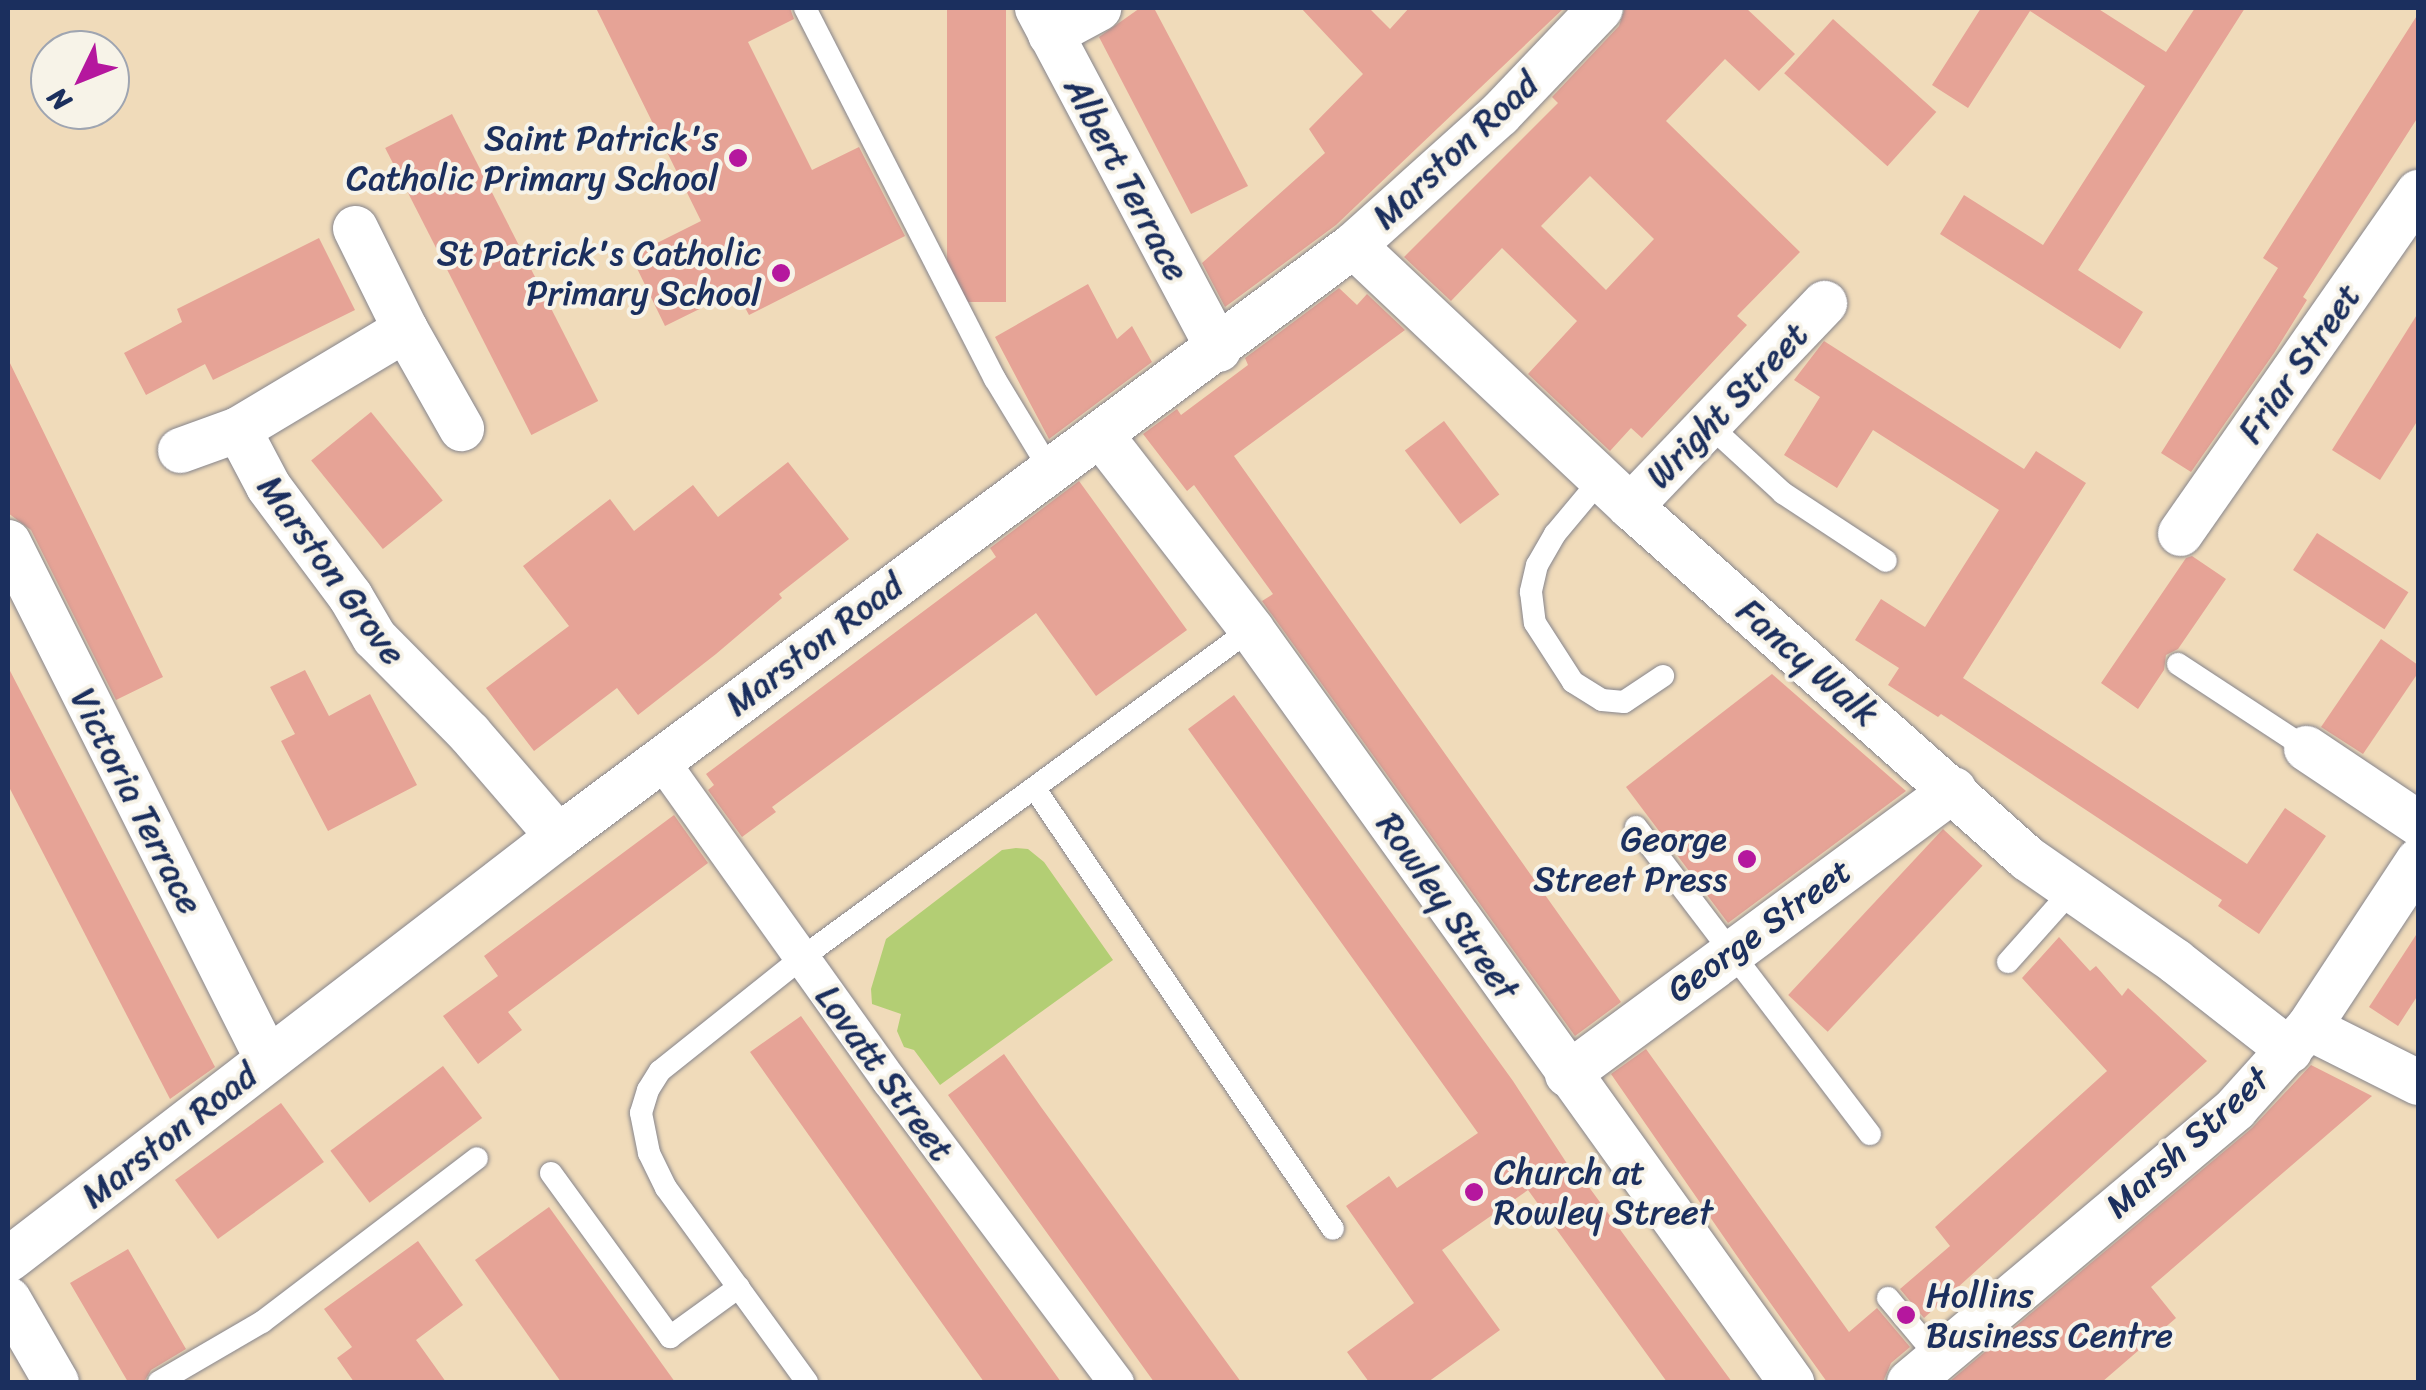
<!DOCTYPE html>
<html>
<head>
<meta charset="utf-8">
<style>
	body { margin:0 }
	#map { position:relative; width:2426px; height:1390px; overflow:hidden; background:#f0dbba; font-family:Sriracha,sans-serif }
	div>[style] { position:absolute }
	.green>* { inset:0; background:#b3ce74 }
	.building>* { inset:0; background:#e6a396; transform-origin:0 0 }
	.roads { filter:drop-shadow(0 0 2px #86858c) drop-shadow(0 0 2px #86858c) }
	.service>* { height:22px; margin:-11px; padding:0 11px; transform-origin:11px; border-radius:11px; background:#fff }
	.pedestrian>* { height:35px; margin:-17.5px; padding:0 17.5px; transform-origin:17.5px; border-radius:17.5px; background:#fff }
	.minor>* { height:45px; margin:-22.5px; padding:0 22.5px; transform-origin:22.5px; border-radius:22.5px; background:#fff }
	.dots>* { width:28px; height:28px; translate:-50% -50%; box-sizing:border-box; border:5px solid #f7f3e8; border-radius:50% }
	span { translate:-50% -50%; white-space:nowrap; text-align:center; line-height:1.15; -webkit-text-stroke:8px #f7f3e8; paint-order:stroke }
	.poi-label { font-size:35px; color:#1b2f5e }
	.right { translate:-100% -50%; text-align:right }
	.left { translate:0 -50%; text-align:left }
	.street-label { font-size:35px; color:#1b2f5e }
	.frame { position:absolute; inset:0; border:10px solid #1b2f5e; pointer-events:none }
	.north { position:absolute; left:30px; top:30px; width:100px; height:100px; box-sizing:border-box; background:#f7f3e8; border:2px solid #9fa5b1; border-radius:50%; rotate:227deg; font-size:28px; font-weight:700; line-height:40px; text-align:center; color:#1b2f5e }
	.north::after { content:''; display:block; margin:auto; width:35px; height:45px; background:#b5179e; clip-path:polygon(50% 0,100% 100%,50% 72%,0 100%) }
</style>
</head>
<body>
<div id="map">
	<div class="green">
		<i style="clip-path:polygon(1016px 848px,1028px 849px,1044px 862px,1113px 960px,940px 1085px,914px 1050px,904px 1047px,897px 1031px,901px 1014px,872px 1004px,871px 989px,886px 939px,1002px 850px)"></i>
	</div>
	<div class="building">
		<i style="clip-path:polygon(596px 8px,790px 8px,794px 19px,748px 42px,812px 170px,859px 147px,905px 236px,749px 315px,736px 291px,665px 326px,631px 256px,701px 221px)"></i>
		<i style="left:947px;top:8px;width:59px;height:294px"></i>
		<i style="clip-path:polygon(1140px 8px,1154px 8px,1248px 186px,1191px 214px,1099px 37px)"></i>
		<i style="clip-path:polygon(1301px 8px,1369px 8px,1390px 29px,1409px 8px,1564px 8px,1336px 225px,1225px 307px,1202px 263px,1325px 153px,1309px 129px,1363px 74px)"></i>
		<i style="clip-path:polygon(evenodd,1625px 8px,1746px 8px,1795px 54px,1759px 91px,1725px 59px,1666px 121px,1800px 252px,1737px 316px,1747px 325px,1642px 438px,1631px 428px,1610px 451px,1528px 374px,1577px 321px,1502px 248px,1451px 301px,1404px 257px,1558px 103px,1552px 97px,1619px 26px,1625px 8px,1590px 176px,1654px 239px,1606px 290px,1541px 226px,1590px 176px)"></i>
		<i style="clip-path:polygon(1981px 8px,2097px 8px,2166px 52px,2195px 8px,2245px 8px,2078px 270px,2143px 312px,2120px 349px,1940px 234px,1964px 195px,2043px 245px,2145px 86px,2030px 11px,1968px 108px,1932px 85px)"></i>
		<i style="clip-path:polygon(2418px 14px,2418px 117px,2303px 297px,2307px 300px,2274px 353px,2191px 472px,2161px 453px,2278px 268px,2263px 258px)"></i>
		<i style="left:1833px;top:19px;width:139px;height:73px;rotate:42deg"></i>
		<i style="left:452px;top:114px;width:322px;height:75px;rotate:63deg"></i>
		<i style="clip-path:polygon(319px 238px,355px 310px,213px 380px,205px 364px,146px 395px,124px 353px,182px 322px,177px 309px)"></i>
		<i style="clip-path:polygon(1088px 284px,1117px 339px,1132px 326px,1152px 362px,1049px 439px,995px 337px)"></i>
		<i style="clip-path:polygon(1339px 288px,1357px 305px,1367px 294px,1405px 330px,1234px 456px,1621px 1002px,1575px 1036px,1262px 601px,1273px 594px,1194px 485px,1187px 491px,1143px 434px,1177px 409px,1181px 415px,1248px 365px,1245px 358px)"></i>
		<i style="clip-path:polygon(2418px 313px,2418px 420px,2380px 480px,2332px 450px)"></i>
		<i style="clip-path:polygon(1824px 341px,2024px 469px,2036px 451px,2086px 483px,1963px 678px,2247px 864px,2285px 808px,2326px 836px,2259px 934px,2218px 906px,2222px 900px,1941px 714px,1938px 717px,1888px 685px,1899px 668px,1855px 640px,1881px 599px,1925px 627px,1999px 510px,1873px 430px,1837px 488px,1784px 455px,1820px 397px,1794px 380px)"></i>
		<i style="clip-path:polygon(8px 359px,163px 677px,116px 700px,31px 530px,8px 513px)"></i>
		<i style="left:371px;top:412px;width:114px;height:77px;rotate:51deg"></i>
		<i style="left:1444px;top:421px;width:92px;height:49px;rotate:53deg"></i>
		<i style="clip-path:polygon(788px 462px,849px 539px,779px 594px,782px 598px,716px 654px,638px 715px,617px 688px,534px 751px,486px 688px,569px 626px,523px 566px,610px 499px,634px 531px,693px 485px,718px 517px)"></i>
		<i style="clip-path:polygon(1079px 481px,1187px 630px,1096px 696px,1036px 613px,772px 807px,776px 812px,742px 837px,708px 790px,714px 785px,706px 774px,996px 557px,990px 548px)"></i>
		<i style="left:2317px;top:533px;width:109px;height:44px;rotate:33deg"></i>
		<i style="clip-path:polygon(2192px 556px,2226px 579px,2178px 649px,2166px 655px,2164px 670px,2138px 709px,2101px 683px,2186px 558px)"></i>
		<i style="clip-path:polygon(2381px 639px,2418px 665px,2418px 673px,2363px 754px,2321px 727px)"></i>
		<i style="clip-path:polygon(8px 667px,215px 1067px,170px 1099px,8px 785px)"></i>
		<i style="clip-path:polygon(305px 670px,329px 716px,370px 694px,417px 785px,328px 831px,281px 741px,295px 734px,270px 687px)"></i>
		<i style="clip-path:polygon(1772px 674px,1906px 791px,1728px 923px,1626px 787px)"></i>
		<i style="clip-path:polygon(1234px 695px,1513px 1081px,1579px 1182px,1583px 1179px,1732px 1382px,1667px 1382px,1528px 1190px,1442px 1250px,1500px 1330px,1428px 1382px,1369px 1382px,1347px 1352px,1414px 1303px,1346px 1206px,1389px 1176px,1397px 1188px,1478px 1133px,1188px 729px)"></i>
		<i style="clip-path:polygon(674px 815px,708px 863px,508px 1012px,522px 1030px,478px 1064px,443px 1016px,498px 976px,484px 956px)"></i>
		<i style="left:1943px;top:829px;width:54px;height:227px;rotate:43deg"></i>
		<i style="clip-path:polygon(2418px 932px,2418px 995px,2398px 1026px,2369px 1007px)"></i>
		<i style="clip-path:polygon(2059px 937px,2090px 971px,2096px 966px,2122px 996px,2128px 988px,2207px 1061px,1924px 1318px,1900px 1289px,1950px 1246px,1935px 1227px,2107px 1071px,2022px 978px)"></i>
		<i style="clip-path:polygon(801px 1016px,978px 1266px,1061px 1382px,984px 1382px,907px 1274px,750px 1052px)"></i>
		<i style="clip-path:polygon(1646px 1049px,1849px 1332px,1877px 1308px,1910px 1347px,1891px 1363px,1883px 1382px,1827px 1382px,1746px 1269px,1611px 1074px)"></i>
		<i style="clip-path:polygon(1004px 1054px,1041px 1107px,1241px 1382px,1154px 1382px,948px 1095px)"></i>
		<i style="clip-path:polygon(2311px 1065px,2372px 1096px,2151px 1287px,2176px 1318px,2102px 1382px,1949px 1382px,2252px 1128px)"></i>
		<i style="left:443px;top:1066px;width:65px;height:141px;rotate:53deg"></i>
		<i style="left:281px;top:1103px;width:73px;height:131px;rotate:54deg"></i>
		<i style="clip-path:polygon(549px 1207px,675px 1382px,561px 1382px,475px 1260px)"></i>
		<i style="clip-path:polygon(418px 1241px,463px 1305px,416px 1340px,446px 1382px,354px 1382px,337px 1358px,352px 1347px,324px 1309px)"></i>
		<i style="clip-path:polygon(128px 1249px,186px 1349px,151px 1370px,144px 1382px,128px 1382px,70px 1283px)"></i>
	</div>
	<div class="roads">
		<div class="service">
			<i style="left:805px;top:8px;width:417px;rotate:62.9deg"></i>
			<i style="left:995px;top:379px;width:104px;rotate:58.8deg"></i>
			<i style="left:1708px;top:424px;width:102px;rotate:42.6deg"></i>
			<i style="left:1783px;top:493px;width:123px;rotate:33.4deg"></i>
			<i style="left:1601px;top:479px;width:72px;rotate:129.9deg"></i>
			<i style="left:1555px;top:534px;width:36px;rotate:120deg"></i>
			<i style="left:1537px;top:565px;width:28px;rotate:103deg"></i>
			<i style="left:1531px;top:592px;width:31px;rotate:83deg"></i>
			<i style="left:1535px;top:623px;width:70px;rotate:57.2deg"></i>
			<i style="left:1573px;top:682px;width:34px;rotate:32deg"></i>
			<i style="left:1602px;top:700px;width:22px;rotate:5deg"></i>
			<i style="left:1624px;top:702px;width:47px;rotate:-33.7deg"></i>
			<i style="left:2178px;top:664px;width:153px;rotate:33.3deg"></i>
			<i style="left:1035px;top:789px;width:531px;rotate:55.89deg"></i>
			<i style="left:1636px;top:827px;width:386px;rotate:52.7deg"></i>
			<i style="left:2008px;top:962px;width:98px;rotate:-48.3deg"></i>
			<i style="left:551px;top:1173px;width:203px;rotate:54deg"></i>
			<i style="left:670px;top:1337px;width:85px;rotate:-35.9deg"></i>
			<i style="left:1888px;top:1298px;width:80px;rotate:50.1deg"></i>
			<i style="left:159px;top:1382px;width:119px;rotate:-30.2deg"></i>
			<i style="left:262px;top:1322px;width:270px;rotate:-37.3deg"></i>
			<i style="left:807px;top:1382px;width:240px;rotate:-126deg"></i>
			<i style="left:666px;top:1188px;width:39px;rotate:-116deg"></i>
			<i style="left:649px;top:1153px;width:41px;rotate:-101.3deg"></i>
			<i style="left:641px;top:1113px;width:24px;rotate:-73deg"></i>
			<i style="left:648px;top:1090px;width:22px;rotate:-58deg"></i>
			<i style="left:660px;top:1071px;width:183px;rotate:-38.6deg"></i>
			<i style="left:803px;top:957px;width:555px;rotate:-36.21deg"></i>
		</div>
		<div class="pedestrian">
			<i style="left:660px;top:759px;width:394px;rotate:54.5deg"></i>
			<i style="left:889px;top:1080px;width:378px;rotate:53.1deg"></i>
		</div>
		<div class="minor">
			<i style="left:1037px;top:8px;width:386px;rotate:62deg"></i>
			<i style="left:1050px;top:34px;width:55px;rotate:-28.4deg"></i>
			<i style="left:355px;top:228px;width:113px;rotate:63.7deg"></i>
			<i style="left:405px;top:329px;width:195px;rotate:149.1deg"></i>
			<i style="left:238px;top:429px;width:64px;rotate:62.2deg"></i>
			<i style="left:268px;top:486px;width:137px;rotate:53.3deg"></i>
			<i style="left:350px;top:596px;width:48px;rotate:59.7deg"></i>
			<i style="left:374px;top:637px;width:135px;rotate:45.3deg"></i>
			<i style="left:469px;top:733px;width:136px;rotate:49.2deg"></i>
			<i style="left:1353px;top:245px;width:381px;rotate:43.3deg"></i>
			<i style="left:1630px;top:506px;width:531px;rotate:41.56deg"></i>
			<i style="left:2027px;top:858px;width:180px;rotate:34.8deg"></i>
			<i style="left:2175px;top:961px;width:145px;rotate:38deg"></i>
			<i style="left:405px;top:329px;width:114px;rotate:60.5deg"></i>
			<i style="left:1100px;top:434px;width:247px;rotate:52.2deg"></i>
			<i style="left:1251px;top:629px;width:927px;rotate:54.35deg"></i>
			<i style="left:180px;top:450px;width:62px;rotate:-19.9deg"></i>
			<i style="left:1630px;top:506px;width:281px;rotate:-46.3deg"></i>
			<i style="left:2180px;top:533px;width:416px;rotate:-55.1deg"></i>
			<i style="left:8px;top:542px;width:578px;rotate:63.39deg"></i>
			<i style="left:2306px;top:748px;width:135px;rotate:33.8deg"></i>
			<i style="left:2308px;top:1027px;width:123px;rotate:26.6deg"></i>
			<i style="left:1567px;top:1074px;width:480px;rotate:-36.4deg"></i>
			<i style="left:8px;top:1259px;width:694px;rotate:-37.56deg"></i>
			<i style="left:558px;top:836px;width:991px;rotate:-36.63deg"></i>
			<i style="left:1353px;top:245px;width:196px;rotate:-41.9deg"></i>
			<i style="left:1499px;top:114px;width:146px;rotate:-46.4deg"></i>
			<i style="left:8px;top:1299px;width:96px;rotate:60deg"></i>
			<i style="left:1909px;top:1382px;width:426px;rotate:-40deg"></i>
			<i style="left:2235px;top:1108px;width:109px;rotate:-48deg"></i>
			<i style="left:2308px;top:1027px;width:200px;rotate:-56.6deg"></i>
		</div>
	</div>
	<div class="dots">
		<i style="left:738px;top:158px;background:#b5179e"></i>
		<i style="left:781px;top:273px;background:#b5179e"></i>
		<i style="left:1747px;top:859px;background:#b5179e"></i>
		<i style="left:1474px;top:1192px;background:#b5179e"></i>
		<i style="left:1906px;top:1315px;background:#b5179e"></i>
	</div>
	<div class="poi-label">
		<span class="right" style="left:718px;top:158px">Saint Patrick's<br>Catholic Primary School</span>
		<span class="right" style="left:761px;top:273px">St Patrick's Catholic<br>Primary School</span>
		<span class="right" style="left:1727px;top:859px">George<br>Street Press</span>
		<span class="left" style="left:1494px;top:1192px">Church at<br>Rowley Street</span>
		<span class="left" style="left:1926px;top:1315px">Hollins<br>Business Centre</span>
	</div>
	<div class="street-label">
		<span style="left:1455px;top:150px;rotate:-43deg">Marston Road</span>
		<span style="left:1127px;top:179px;rotate:62deg">Albert Terrace</span>
		<span style="left:2299px;top:363px;rotate:-55deg">Friar Street</span>
		<span style="left:1727px;top:405px;rotate:-46deg">Wright Street</span>
		<span style="left:332px;top:570px;rotate:54deg">Marston Grove</span>
		<span style="left:814px;top:644px;rotate:-37deg">Marston Road</span>
		<span style="left:1808px;top:662px;rotate:41deg">Fancy Walk</span>
		<span style="left:137px;top:801px;rotate:63deg">Victoria Terrace</span>
		<span style="left:1448px;top:906px;rotate:55deg">Rowley Street</span>
		<span style="left:1759px;top:930px;rotate:-36deg">George Street</span>
		<span style="left:885px;top:1073px;rotate:54deg">Lovatt Street</span>
		<span style="left:169px;top:1135px;rotate:-38deg">Marston Road</span>
		<span style="left:2187px;top:1142px;rotate:-42deg">Marsh Street</span>
	</div>
	<div class="frame"></div>
	<div class="north">N</div>
</div>
</body>
</html>
